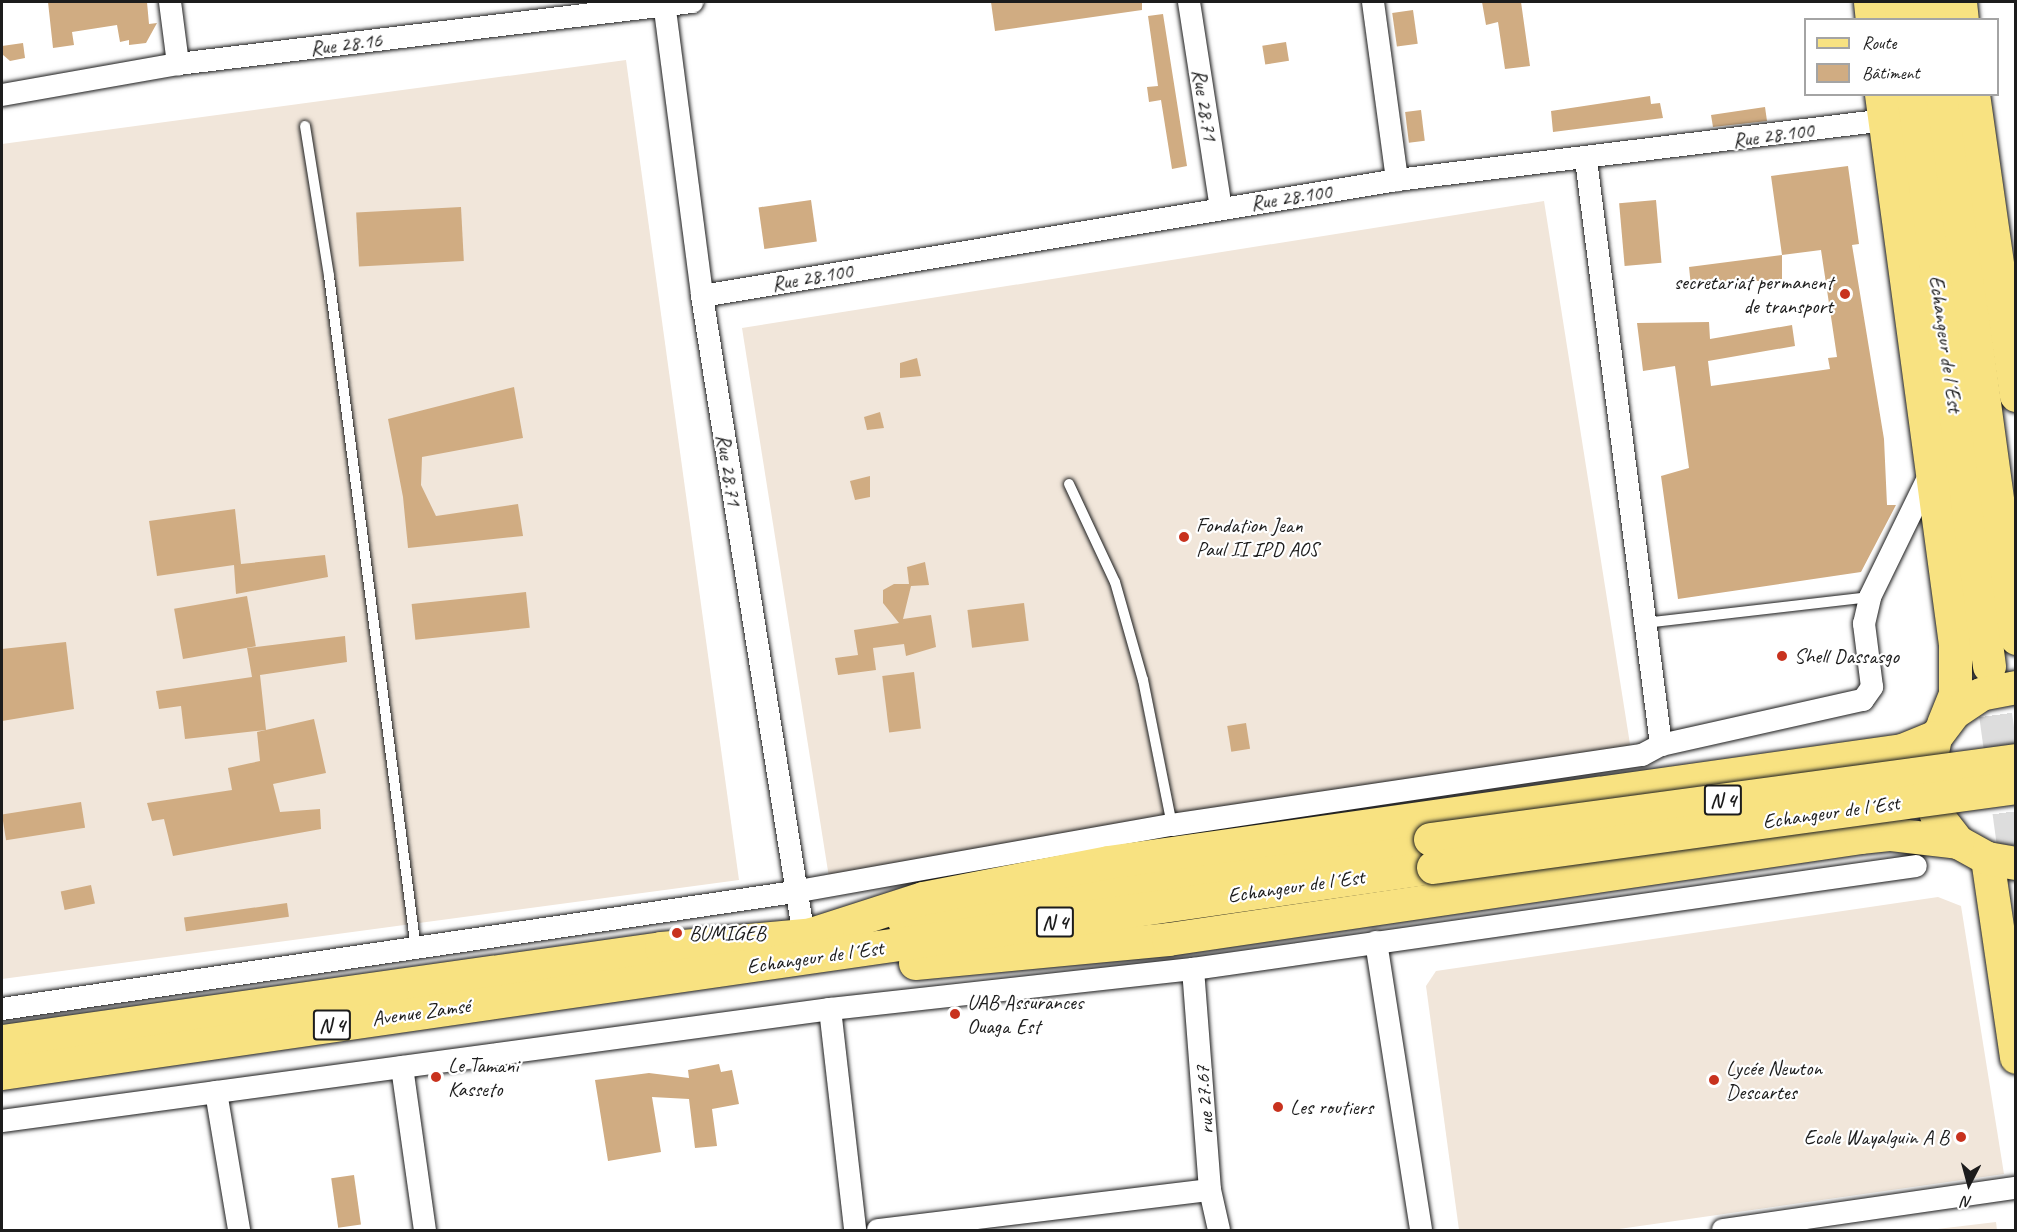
<!DOCTYPE html>
<html>
<head>
<meta charset="utf-8">
<style>
	body { margin:0 }
	#map { position:relative; width:2017px; height:1232px; overflow:hidden; background:#fff; font-family:Caveat,sans-serif }
	div>[style] { position:absolute }
	.built>* { inset:0; background:#f1e6da; transform-origin:0 0 }
	.building>* { inset:0; background:#d0ac82; transform-origin:0 0 }
	.primary-tunnel>* { height:33px; margin-top:-16.5px; transform-origin:0; background:repeating-linear-gradient(90deg,#ddd 0 33px,transparent 0 49px) }
	.roads { filter:drop-shadow(0 0 2px #1c1c1c) drop-shadow(0 0 2px #1c1c1c) }
	.service>* { height:10px; margin:-5px; padding:0 5px; transform-origin:5px; border-radius:5px; background:#fff }
	.minor>* { height:22px; margin:-11px; padding:0 11px; transform-origin:11px; border-radius:11px; background:#fff }
	.primary>* { height:33px; margin:-16.5px; padding:0 16.5px; transform-origin:16.5px; border-radius:16.5px; background:#f8e281 }
	.trunk>* { height:33px; margin:-16.5px; padding:0 16.5px; transform-origin:16.5px; border-radius:16.5px; background:#f8e281 }
	.bridges { filter:drop-shadow(0 0 2px #1c1c1c) drop-shadow(0 0 2px #1c1c1c) }
	.trunk-bridge>* { height:33px; margin:-16.5px; padding:0 16.5px; transform-origin:16.5px; border-radius:16.5px; background:#f8e281 }
	.dots>* { width:16px; height:16px; translate:-50% -50%; box-sizing:border-box; border:3px solid #fff; border-radius:50% }
	span { translate:-50% -50%; white-space:nowrap; text-align:center; line-height:1.15; -webkit-text-stroke:4.5px #fff; paint-order:stroke }
	.shield-label span { padding:2px 4px; background:#fff; border:2px solid; border-radius:4px; -webkit-text-stroke-width:0 }
	.shield-label { font-size:20px; color:#1c1c1c; font-weight:700 }
	.street-label { font-size:21px; color:#1c1c1c }
	.poi-label { font-size:21px; color:#1c1c1c }
	.right { translate:-100% -50%; text-align:right }
	.left { translate:0 -50%; text-align:left }
	.frame { position:absolute; inset:0; border:3px solid #1c1c1c; pointer-events:none }
	.legend { position:absolute; left:1804px; top:18px; width:195px; height:78px; box-sizing:border-box; background:#fff; border:2px solid #a4a4a4; margin:0; padding:8px 10px; list-style:none; font-size:18px; color:#1c1c1c }
	.legend li { display:flex; align-items:center; gap:12px; height:30px }
	.legend b { width:30px; border:2px solid #a4a4a4 }
	.north { position:absolute; left:1939px; top:1154px; width:60px; height:60px; -webkit-text-stroke:4px #fff; paint-order:stroke; rotate:186deg; font-size:16px; font-weight:700; line-height:24px; text-align:center; color:#1c1c1c }
	.north::after { content:''; display:block; margin:auto; width:21px; height:27px; background:#1c1c1c; clip-path:polygon(50% 0,100% 100%,50% 72%,0 100%) }
</style>
</head>
<body>
<div id="map">
	<div class="built">
		<i style="clip-path:polygon(626px 60px,739px 880px,2px 979px,2px 144px)"></i>
		<i style="left:1544px;top:201px;width:557px;height:812px;rotate:81deg"></i>
		<i style="clip-path:polygon(1938px 897px,1961px 906px,2004px 1174px,1612px 1230px,1459px 1230px,1426px 986px,1436px 971px)"></i>
		<i style="clip-path:polygon(1996px 1222px,1997px 1230px,1929px 1230px)"></i>
	</div>
	<div class="building">
		<i style="clip-path:polygon(48px 2px,147px 2px,149px 24px,157px 23px,146px 43px,129px 45px,129px 40px,120px 42px,117px 25px,72px 32px,74px 45px,53px 48px)"></i>
		<i style="clip-path:polygon(991px 2px,1142px 2px,1142px 10px,995px 31px)"></i>
		<i style="clip-path:polygon(1482px 2px,1521px 2px,1530px 66px,1505px 69px,1498px 22px,1486px 25px)"></i>
		<i style="left:1413px;top:10px;width:34px;height:21px;rotate:82deg"></i>
		<i style="clip-path:polygon(1163px 14px,1187px 166px,1172px 169px,1161px 100px,1149px 102px,1147px 87px,1158px 86px,1148px 16px)"></i>
		<i style="left:1286px;top:42px;width:19px;height:24px;rotate:81deg"></i>
		<i style="clip-path:polygon(23px 43px,25px 58px,10px 61px,2px 54px,2px 46px)"></i>
		<i style="clip-path:polygon(1650px 96px,1651px 104px,1660px 103px,1663px 118px,1553px 132px,1551px 111px)"></i>
		<i style="clip-path:polygon(1765px 107px,1767px 121px,1713px 127px,1711px 115px)"></i>
		<i style="left:1421px;top:110px;width:31px;height:16px;rotate:83deg"></i>
		<i style="clip-path:polygon(1848px 166px,1859px 244px,1852px 245px,1884px 439px,1887px 505px,1896px 505px,1861px 572px,1678px 599px,1661px 476px,1689px 468px,1675px 366px,1643px 371px,1637px 323px,1709px 322px,1710px 339px,1792px 325px,1795px 346px,1708px 361px,1711px 386px,1830px 369px,1828px 358px,1837px 357px,1821px 250px,1782px 255px,1771px 176px)"></i>
		<i style="left:811px;top:200px;width:42px;height:53px;rotate:82deg"></i>
		<i style="left:1656px;top:200px;width:63px;height:37px;rotate:85deg"></i>
		<i style="left:461px;top:207px;width:54px;height:105px;rotate:87deg"></i>
		<i style="clip-path:polygon(1782px 255px,1782px 279px,1691px 286px,1689px 267px)"></i>
		<i style="clip-path:polygon(917px 358px,921px 376px,900px 378px,900px 363px)"></i>
		<i style="clip-path:polygon(514px 387px,523px 438px,422px 457px,421px 485px,436px 516px,518px 504px,523px 536px,408px 548px,403px 497px,388px 419px)"></i>
		<i style="clip-path:polygon(880px 412px,884px 428px,867px 430px,864px 417px)"></i>
		<i style="clip-path:polygon(870px 476px,870px 497px,855px 500px,850px 481px)"></i>
		<i style="clip-path:polygon(235px 509px,241px 564px,325px 555px,328px 577px,236px 594px,234px 565px,157px 576px,149px 521px)"></i>
		<i style="clip-path:polygon(925px 562px,929px 585px,911px 586px,903px 619px,931px 615px,936px 647px,906px 656px,904px 644px,873px 648px,876px 670px,838px 675px,835px 658px,858px 655px,854px 630px,899px 623px,883px 603px,883px 590px,894px 584px,909px 584px,907px 567px)"></i>
		<i style="left:526px;top:592px;width:36px;height:115px;rotate:84deg"></i>
		<i style="left:247px;top:596px;width:51px;height:74px;rotate:80deg"></i>
		<i style="left:1024px;top:603px;width:38px;height:57px;rotate:83deg"></i>
		<i style="clip-path:polygon(345px 636px,347px 662px,260px 675px,266px 730px,185px 739px,181px 706px,159px 709px,156px 691px,252px 677px,247px 648px)"></i>
		<i style="clip-path:polygon(66px 642px,74px 709px,2px 721px,2px 649px)"></i>
		<i style="left:914px;top:672px;width:57px;height:32px;rotate:83deg"></i>
		<i style="clip-path:polygon(314px 719px,326px 773px,273px 784px,280px 812px,320px 809px,321px 829px,173px 856px,164px 819px,152px 821px,147px 803px,232px 790px,228px 768px,260px 761px,257px 732px)"></i>
		<i style="left:1246px;top:723px;width:26px;height:19px;rotate:81deg"></i>
		<i style="left:81px;top:802px;width:26px;height:80px;rotate:81deg"></i>
		<i style="left:91px;top:885px;width:19px;height:31px;rotate:78deg"></i>
		<i style="left:287px;top:903px;width:14px;height:104px;rotate:82deg"></i>
		<i style="clip-path:polygon(719px 1064px,721px 1072px,732px 1070px,739px 1104px,712px 1109px,717px 1146px,695px 1148px,689px 1099px,652px 1097px,661px 1152px,608px 1161px,595px 1080px,649px 1073px,689px 1078px,688px 1070px)"></i>
		<i style="left:354px;top:1175px;width:50px;height:23px;rotate:82deg"></i>
	</div>
	<div class="primary-tunnel">
		<i style="left:1989px;top:666px;width:200px;rotate:82.2deg"></i>
	</div>
	<div class="roads">
		<div class="service">
			<i style="left:305px;top:126px;width:152px;rotate:80.9deg"></i>
			<i style="left:329px;top:276px;width:680px;rotate:82.64deg"></i>
			<i style="left:1069px;top:484px;width:108px;rotate:64.9deg"></i>
			<i style="left:1115px;top:582px;width:102px;rotate:74.1deg"></i>
			<i style="left:1143px;top:680px;width:148px;rotate:78.7deg"></i>
			<i style="left:1645px;top:623px;width:226px;rotate:-6.6deg"></i>
		</div>
		<div class="minor">
			<i style="left:170px;top:2px;width:63px;rotate:82.6deg"></i>
			<i style="left:664px;top:2px;width:296px;rotate:82.6deg"></i>
			<i style="left:702px;top:296px;width:649px;rotate:80.96deg"></i>
			<i style="left:1189px;top:2px;width:208px;rotate:81.2deg"></i>
			<i style="left:1373px;top:2px;width:180px;rotate:82.3deg"></i>
			<i style="left:2px;top:95px;width:179px;rotate:-10deg"></i>
			<i style="left:178px;top:64px;width:518px;rotate:-6.88deg"></i>
			<i style="left:1586px;top:160px;width:590px;rotate:82.69deg"></i>
			<i style="left:702px;top:296px;width:705px;rotate:-9.48deg"></i>
			<i style="left:1397px;top:180px;width:491px;rotate:-7deg"></i>
			<i style="left:1376px;top:942px;width:291px;rotate:81.1deg"></i>
			<i style="left:1193px;top:969px;width:222px;rotate:85.6deg"></i>
			<i style="left:1210px;top:1190px;width:41px;rotate:77.3deg"></i>
			<i style="left:2px;top:1009px;width:801px;rotate:-8.4deg"></i>
			<i style="left:794px;top:892px;width:384px;rotate:-10.1deg"></i>
			<i style="left:1172px;top:825px;width:475px;rotate:-8.5deg"></i>
			<i style="left:1642px;top:755px;width:21px;rotate:-28deg"></i>
			<i style="left:1661px;top:745px;width:207px;rotate:-12.6deg"></i>
			<i style="left:1863px;top:700px;width:16px;rotate:-55deg"></i>
			<i style="left:1872px;top:687px;width:64px;rotate:-97.2deg"></i>
			<i style="left:1864px;top:624px;width:28px;rotate:-77deg"></i>
			<i style="left:1870px;top:597px;width:141px;rotate:-64deg"></i>
			<i style="left:830px;top:1009px;width:222px;rotate:83.5deg"></i>
			<i style="left:402px;top:1067px;width:165px;rotate:82deg"></i>
			<i style="left:216px;top:1092px;width:140px;rotate:80.5deg"></i>
			<i style="left:2px;top:1121px;width:836px;rotate:-7.7deg"></i>
			<i style="left:830px;top:1009px;width:365px;rotate:-6.3deg"></i>
			<i style="left:1193px;top:969px;width:730px;rotate:-8.11deg"></i>
			<i style="left:878px;top:1230px;width:334px;rotate:-6.9deg"></i>
			<i style="left:1723px;top:1230px;width:296px;rotate:-8.2deg"></i>
		</div>
		<div class="primary">
			<i style="left:1870px;top:2px;width:18px;rotate:84deg"></i>
			<i style="left:1900px;top:2px;width:18px;rotate:81deg"></i>
			<i style="left:1929px;top:2px;width:18px;rotate:81deg"></i>
			<i style="left:1960px;top:2px;width:18px;rotate:84deg"></i>
			<i style="left:1881px;top:94px;width:555px;rotate:82.34deg"></i>
			<i style="left:1955px;top:644px;width:50px;rotate:90deg"></i>
			<i style="left:1955px;top:694px;width:32px;rotate:112deg"></i>
			<i style="left:1913px;top:94px;width:577px;rotate:82.43deg"></i>
			<i style="left:1942px;top:94px;width:549px;rotate:82.25deg"></i>
			<i style="left:1973px;top:94px;width:304px;rotate:81.9deg"></i>
			<i style="left:1987px;top:858px;width:201px;rotate:81.7deg"></i>
		</div>
		<div class="trunk">
			<i style="left:2016px;top:687px;width:36px;rotate:169deg"></i>
			<i style="left:1981px;top:694px;width:32px;rotate:146deg"></i>
			<i style="left:1954px;top:712px;width:31px;rotate:127deg"></i>
			<i style="left:1935px;top:737px;width:43px;rotate:100.8deg"></i>
			<i style="left:1927px;top:779px;width:36px;rotate:76deg"></i>
			<i style="left:1936px;top:814px;width:36px;rotate:52deg"></i>
			<i style="left:1958px;top:842px;width:33px;rotate:29deg"></i>
			<i style="left:1987px;top:858px;width:29px;rotate:10deg"></i>
			<i style="left:904px;top:921px;width:532px;rotate:-8.86deg"></i>
			<i style="left:805px;top:936px;width:124px;rotate:-17.9deg"></i>
			<i style="left:923px;top:898px;width:188px;rotate:-11deg"></i>
			<i style="left:1108px;top:862px;width:802px;rotate:-8.03deg"></i>
			<i style="left:1902px;top:750px;width:35px;rotate:-22deg"></i>
			<i style="left:915px;top:963px;width:254px;rotate:-5.4deg"></i>
			<i style="left:1168px;top:939px;width:699px;rotate:-8.38deg"></i>
			<i style="left:1860px;top:837px;width:31px;rotate:-6deg"></i>
			<i style="left:1891px;top:834px;width:67px;rotate:6.8deg"></i>
			<i style="left:2px;top:1041px;width:666px;rotate:-8.03deg"></i>
			<i style="left:661px;top:948px;width:166px;rotate:-5.2deg"></i>
			<i style="left:2px;top:1073px;width:1446px;rotate:-8.19deg"></i>
		</div>
	</div>
	<div class="bridges">
		<div class="trunk-bridge">
			<i style="left:1430px;top:839px;width:591px;rotate:-7.68deg"></i>
			<i style="left:1433px;top:867px;width:588px;rotate:-7.81deg"></i>
		</div>
	</div>
	<div class="dots">
		<i style="left:1845px;top:294px;background:#c8321e"></i>
		<i style="left:1184px;top:537px;background:#c8321e"></i>
		<i style="left:1782px;top:656px;background:#c8321e"></i>
		<i style="left:677px;top:933px;background:#c8321e"></i>
		<i style="left:955px;top:1014px;background:#c8321e"></i>
		<i style="left:436px;top:1077px;background:#c8321e"></i>
		<i style="left:1714px;top:1080px;background:#c8321e"></i>
		<i style="left:1278px;top:1107px;background:#c8321e"></i>
		<i style="left:1961px;top:1137px;background:#c8321e"></i>
	</div>
	<div class="shield-label">
		<span style="left:1723px;top:800px">N 4</span>
		<span style="left:1055px;top:922px">N 4</span>
		<span style="left:332px;top:1025px">N 4</span>
	</div>
	<div class="street-label">
		<span style="left:346px;top:44px;rotate:-7deg">Rue 28.16</span>
		<span style="left:1205px;top:105px;rotate:81deg">Rue 28.71</span>
		<span style="left:1773px;top:135px;rotate:-8deg">Rue 28.100</span>
		<span style="left:1291px;top:197px;rotate:-9deg">Rue 28.100</span>
		<span style="left:812px;top:277px;rotate:-10deg">Rue 28.100</span>
		<span style="left:1946px;top:344px;rotate:82deg">Echangeur de l´Est</span>
		<span style="left:729px;top:470px;rotate:81deg">Rue 28.71</span>
		<span style="left:1831px;top:812px;rotate:-8deg">Echangeur de l´Est</span>
		<span style="left:1296px;top:886px;rotate:-8deg">Echangeur de l´Est</span>
		<span style="left:815px;top:957px;rotate:-8deg">Echangeur de l´Est</span>
		<span style="left:421px;top:1012px;rotate:-8deg">Avenue Zamsé</span>
		<span style="left:1204px;top:1100px;rotate:-94deg">rue 27.67</span>
	</div>
	<div class="poi-label">
		<span class="right" style="left:1833px;top:294px">secretariat permanent<br>de transport</span>
		<span class="left" style="left:1196px;top:537px">Fondation Jean<br>Paul II IPD AOS</span>
		<span class="left" style="left:1794px;top:656px">Shell Dassasgo</span>
		<span class="left" style="left:689px;top:933px">BUMIGEB</span>
		<span class="left" style="left:967px;top:1014px">UAB Assurances<br>Ouaga Est</span>
		<span class="left" style="left:448px;top:1077px">Le Tamani<br>Kasseto</span>
		<span class="left" style="left:1726px;top:1080px">Lycée Newton<br>Descartes</span>
		<span class="left" style="left:1290px;top:1107px">Les routiers</span>
		<span class="right" style="left:1949px;top:1137px">Ecole Wayalguin A B</span>
	</div>
	<div class="frame"></div>
	<ul class="legend">
	<li><b style="height:8px;background:#f8e281"></b>Route</li>
	<li><b style="height:16px;background:#d0ac82"></b>Bâtiment</li>
	</ul>
	<div class="north">N</div>
</div>
</body>
</html>
